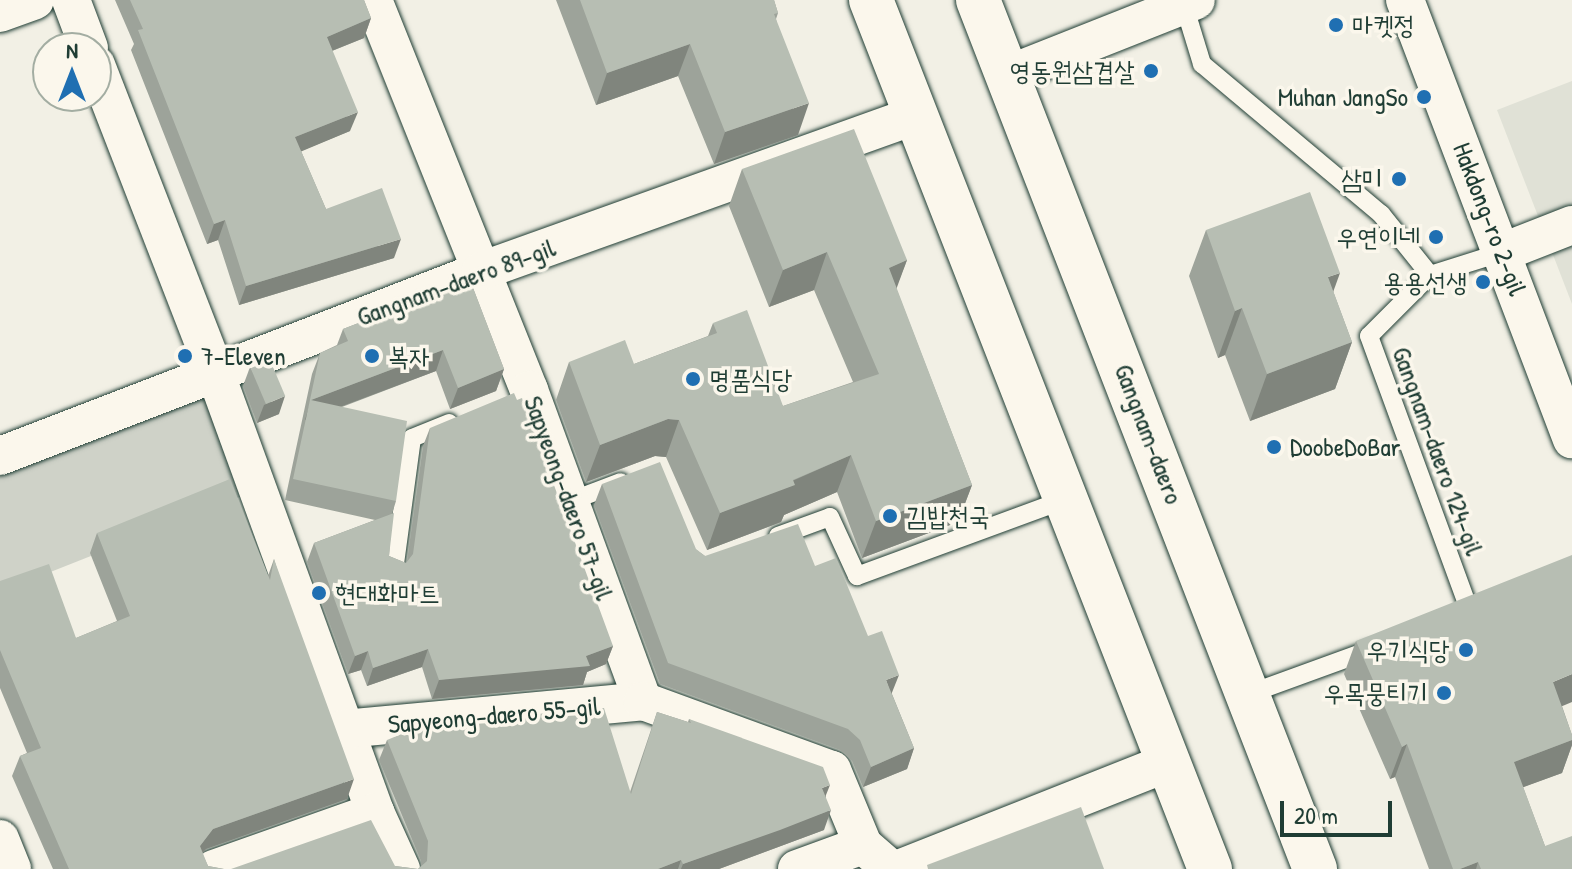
<!DOCTYPE html>
<html>
<head>
<meta charset="utf-8">
<style>
	body { margin:0 }
	#map { position:relative; width:1572px; height:869px; overflow:hidden; background:#f2f0e5; font-family:"Patrick Hand","Poor Story",sans-serif }
	div>[style] { position:absolute }
	.built>* { inset:0; background:#e0e1d6 }
	.green>* { inset:0; background:#cfd2c8 }
	.roads { filter:drop-shadow(0 0 2px #1f3d34) drop-shadow(0 0 2px #1f3d34) }
	.service>* { height:18px; margin:-9px; padding:0 9px; transform-origin:9px; border-radius:9px; background:#fbf7ec }
	.minor>* { height:38px; margin:-19px; padding:0 19px; transform-origin:19px; border-radius:19px; background:#fbf7ec }
	.primary>* { height:44px; margin:-22px; padding:0 22px; transform-origin:22px; border-radius:22px; background:#fbf7ec }
	.wall>* { inset:0; background:#9da39a }
	.shaded-wall>* { inset:0; background:#80857d }
	.building>* { inset:0; background:#b7beb3; transform-origin:0 0 }
	.dots>* { width:22px; height:22px; translate:-50% -50%; box-sizing:border-box; border:4px solid #fbf7ec; border-radius:50% }
	span { translate:-50% -50%; white-space:nowrap; text-align:center; line-height:1.15; -webkit-text-stroke:7px #fbf7ec; paint-order:stroke }
	.poi-label { font-size:26px; color:#1f3d34 }
	.left { translate:0 -50%; text-align:left }
	.right { translate:-100% -50%; text-align:right }
	.street-label { font-size:26px; color:#1f3d34 }
	.north { position:absolute; left:32px; top:32px; width:80px; height:80px; box-sizing:border-box; background:#fbf7ec; border:2px solid #a3ada2; border-radius:50%; rotate:0deg; font-size:22px; font-weight:700; line-height:32px; text-align:center; color:#1f3d34 }
	.north::after { content:''; display:block; margin:auto; width:28px; height:36px; background:#1f6fb2; clip-path:polygon(50% 0,100% 100%,50% 72%,0 100%) }
	.scale { position:absolute; left:1280px; top:801px; width:112px; height:36px; box-sizing:border-box; border:4px solid #1f3d34; border-top:0; padding-left:10px; font-size:24px; line-height:28px; white-space:nowrap; color:#1f3d34; -webkit-text-stroke:6px #fbf7ec; paint-order:stroke }
</style>
</head>
<body>
<div id="map">
	<div class="built">
		<i style="clip-path:polygon(1572px 81px,1572px 304px,1497px 110px)"></i>
	</div>
	<div class="green">
		<i style="clip-path:polygon(217px 382px,255px 491px,0 592px,0 464px)"></i>
	</div>
	<div class="roads">
		<div class="service">
			<i style="left:1184px;top:5px;width:62px;rotate:73deg"></i>
			<i style="left:1202px;top:64px;width:234px;rotate:40deg"></i>
			<i style="left:1381px;top:214px;width:78px;rotate:51.2deg"></i>
			<i style="left:1430px;top:275px;width:86px;rotate:135deg"></i>
			<i style="left:1369px;top:336px;width:291px;rotate:69.9deg"></i>
			<i style="left:1430px;top:275px;width:77px;rotate:-17.5deg"></i>
			<i style="left:571px;top:501px;width:53px;rotate:-20.8deg"></i>
			<i style="left:778px;top:536px;width:55px;rotate:-20.1deg"></i>
			<i style="left:830px;top:517px;width:65px;rotate:65.4deg"></i>
			<i style="left:857px;top:576px;width:223px;rotate:-20.2deg"></i>
			<i style="left:394px;top:571px;width:134px;rotate:-82.3deg"></i>
			<i style="left:412px;top:438px;width:40px;rotate:-22deg"></i>
			<i style="left:1249px;top:694px;width:129px;rotate:-20deg"></i>
		</div>
		<div class="minor">
			<i style="left:71px;top:0;width:51px;rotate:69.4deg"></i>
			<i style="left:373px;top:0;width:420px;rotate:68.2deg"></i>
			<i style="left:529px;top:390px;width:331px;rotate:69.9deg"></i>
			<i style="left:1405px;top:0;width:470px;rotate:69.2deg"></i>
			<i style="left:0;top:13px;width:37px;rotate:-20deg"></i>
			<i style="left:96px;top:65px;width:329px;rotate:68.8deg"></i>
			<i style="left:215px;top:372px;width:468px;rotate:70deg"></i>
			<i style="left:375px;top:812px;width:63px;rotate:65.5deg"></i>
			<i style="left:1007px;top:75px;width:203px;rotate:-21.6deg"></i>
			<i style="left:1503px;top:252px;width:74px;rotate:-21.4deg"></i>
			<i style="left:0;top:456px;width:515px;rotate:-21.04deg"></i>
			<i style="left:481px;top:271px;width:461px;rotate:-19.7deg"></i>
			<i style="left:344px;top:729px;width:300px;rotate:-5.3deg"></i>
			<i style="left:643px;top:701px;width:201px;rotate:20.1deg"></i>
			<i style="left:832px;top:770px;width:81px;rotate:67.5deg"></i>
			<i style="left:863px;top:845px;width:37px;rotate:41deg"></i>
			<i style="left:0;top:839px;width:32px;rotate:68deg"></i>
			<i style="left:214px;top:869px;width:171px;rotate:-19.5deg"></i>
			<i style="left:797px;top:869px;width:70px;rotate:-20deg"></i>
			<i style="left:899px;top:869px;width:288px;rotate:-21.6deg"></i>
		</div>
		<div class="primary">
			<i style="left:871px;top:0;width:933px;rotate:68.69deg"></i>
			<i style="left:978px;top:0;width:932px;rotate:68.8deg"></i>
		</div>
	</div>
	<div class="wall">
		<i style="clip-path:polygon(115px 0,364px 0,371px 18px,364px 38px,332px 51px,350px 131px,301px 151px,326px 209px,394px 258px,239px 305px,218px 240px,207px 244px,131px 50px,134px 44px)"></i>
		<i style="clip-path:polygon(556px 0,774px 0,778px 13px,776px 19px,798px 135px,714px 164px,678px 76px,596px 105px)"></i>
		<i style="clip-path:polygon(742px 169px,907px 260px,896px 288px,972px 485px,958px 522px,862px 558px,837px 492px,784px 515px,781px 522px,707px 550px,666px 457px,655px 456px,586px 482px,556px 400px,569px 362px,634px 364px,708px 336px,713px 323px,783px 406px,853px 382px,814px 290px,769px 307px,729px 206px)"></i>
		<i style="clip-path:polygon(1206px 230px,1333px 291px,1352px 342px,1335px 389px,1250px 421px,1225px 355px,1218px 358px,1189px 276px)"></i>
		<i style="clip-path:polygon(470px 280px,504px 369px,496px 391px,450px 409px,436px 371px,342px 407px,396px 501px,392px 514px,389px 556px,406px 563px,407px 561px,423px 446px,430px 428px,613px 646px,606px 664px,587px 672px,583px 685px,432px 699px,422px 667px,367px 686px,361px 670px,348px 674px,307px 562px,314px 543px,375px 520px,285px 500px,312px 374px,320px 353px,337px 345px,343px 329px)"></i>
		<i style="clip-path:polygon(250px 367px,279px 414px,257px 423px,243px 386px)"></i>
		<i style="clip-path:polygon(602px 484px,705px 556px,815px 566px,892px 694px,914px 748px,907px 769px,863px 787px,852px 761px,840px 750px,660px 684px,594px 505px)"></i>
		<i style="clip-path:polygon(97px 533px,268px 576px,274px 559px,347px 799px,206px 849px,202px 853px,208px 866px,224px 869px,53px 869px,12px 776px,20px 756px,27px 753px,0 688px,0 581px,76px 638px,117px 621px,90px 553px)"></i>
		<i style="clip-path:polygon(1356px 641px,1562px 706px,1572px 735px,1572px 745px,1562px 773px,1523px 787px,1545px 846px,1572px 869px,1429px 869px,1395px 777px,1390px 779px,1344px 674px)"></i>
		<i style="clip-path:polygon(657px 712px,688px 722px,689px 719px,826px 796px,824px 830px,719px 869px,231px 869px,395px 866px,418px 869px,421px 866px,421px 861px,379px 760px,387px 740px,630px 792px)"></i>
	</div>
	<div class="shaded-wall">
		<i style="clip-path:polygon(371px 18px,364px 38px,319px 56px,327px 37px)"></i>
		<i style="clip-path:polygon(690px 44px,678px 76px,596px 105px,607px 73px)"></i>
		<i style="clip-path:polygon(809px 103px,798px 135px,714px 164px,725px 132px)"></i>
		<i style="clip-path:polygon(358px 112px,350px 131px,288px 157px,295px 137px)"></i>
		<i style="clip-path:polygon(225px 220px,218px 240px,207px 244px,214px 224px)"></i>
		<i style="clip-path:polygon(401px 239px,394px 258px,239px 305px,246px 286px)"></i>
		<i style="clip-path:polygon(827px 252px,814px 290px,769px 307px,783px 270px)"></i>
		<i style="clip-path:polygon(907px 260px,893px 298px,889px 268px)"></i>
		<i style="clip-path:polygon(1340px 273px,1323px 320px,1328px 277px)"></i>
		<i style="clip-path:polygon(1242px 308px,1225px 355px,1218px 358px,1235px 311px)"></i>
		<i style="clip-path:polygon(1352px 342px,1335px 389px,1250px 421px,1267px 374px)"></i>
		<i style="clip-path:polygon(443px 350px,436px 371px,305px 420px,311px 400px)"></i>
		<i style="clip-path:polygon(504px 369px,496px 391px,450px 409px,458px 388px)"></i>
		<i style="clip-path:polygon(285px 396px,279px 414px,257px 423px,264px 405px)"></i>
		<i style="clip-path:polygon(668px 419px,679px 420px,666px 457px,655px 456px,586px 482px,600px 445px)"></i>
		<i style="clip-path:polygon(851px 455px,837px 492px,784px 515px,781px 522px,707px 550px,720px 513px)"></i>
		<i style="clip-path:polygon(972px 485px,958px 522px,862px 558px,876px 521px)"></i>
		<i style="clip-path:polygon(613px 646px,606px 664px,587px 672px,583px 685px,432px 699px,439px 680px,586px 656px)"></i>
		<i style="clip-path:polygon(428px 649px,422px 667px,367px 686px,373px 668px)"></i>
		<i style="clip-path:polygon(368px 651px,361px 670px,348px 674px,355px 656px)"></i>
		<i style="clip-path:polygon(1572px 674px,1572px 702px,1541px 715px,1553px 682px)"></i>
		<i style="clip-path:polygon(899px 675px,891px 695px,886px 680px)"></i>
		<i style="clip-path:polygon(1572px 740px,1572px 745px,1562px 773px,1502px 795px,1514px 762px)"></i>
		<i style="clip-path:polygon(1407px 744px,1395px 777px,1390px 779px,1402px 747px)"></i>
		<i style="clip-path:polygon(914px 748px,907px 769px,863px 787px,871px 767px)"></i>
		<i style="clip-path:polygon(354px 779px,347px 799px,206px 849px,192px 866px,200px 846px,213px 829px)"></i>
		<i style="clip-path:polygon(830px 785px,822px 805px,822px 788px)"></i>
		<i style="clip-path:polygon(831px 810px,824px 830px,719px 869px,681px 869px,683px 864px)"></i>
		<i style="clip-path:polygon(681px 860px,678px 869px,658px 869px)"></i>
		<i style="clip-path:polygon(1478px 862px,1476px 869px,1460px 869px)"></i>
	</div>
	<div class="building">
		<i style="clip-path:polygon(130px 0,364px 0,371px 18px,327px 37px,358px 112px,295px 137px,326px 209px,382px 188px,401px 239px,246px 286px,225px 220px,214px 224px,138px 30px,143px 29px)"></i>
		<i style="clip-path:polygon(580px 0,774px 0,778px 13px,774px 14px,809px 103px,725px 132px,690px 44px,607px 73px)"></i>
		<i style="clip-path:polygon(854px 129px,907px 260px,889px 268px,972px 485px,876px 521px,851px 455px,793px 480px,795px 485px,720px 513px,679px 420px,668px 419px,600px 445px,569px 362px,625px 340px,634px 364px,717px 333px,713px 323px,747px 310px,783px 406px,879px 374px,827px 252px,783px 270px,742px 169px)"></i>
		<i style="clip-path:polygon(1310px 192px,1340px 273px,1328px 277px,1352px 342px,1267px 374px,1242px 308px,1235px 311px,1206px 230px)"></i>
		<i style="clip-path:polygon(470px 280px,504px 369px,458px 388px,443px 350px,311px 400px,407px 421px,396px 501px,293px 479px,320px 353px,348px 341px,343px 329px)"></i>
		<i style="left:270px;top:360px;width:39px;height:21px;rotate:67deg"></i>
		<i style="clip-path:polygon(514px 393px,517px 400px,522px 398px,613px 646px,586px 656px,590px 666px,439px 680px,428px 649px,373px 668px,368px 651px,355px 656px,314px 543px,394px 513px,389px 556px,406px 563px,413px 554px,430px 428px)"></i>
		<i style="clip-path:polygon(660px 462px,696px 549px,705px 556px,798px 524px,815px 566px,836px 558px,868px 636px,882px 631px,899px 675px,886px 680px,914px 748px,871px 767px,860px 740px,848px 729px,668px 663px,602px 484px)"></i>
		<i style="clip-path:polygon(230px 479px,270px 580px,274px 559px,354px 779px,213px 829px,200px 846px,208px 866px,224px 869px,69px 869px,20px 756px,41px 748px,0 650px,0 581px,49px 564px,76px 638px,130px 616px,97px 533px)"></i>
		<i style="clip-path:polygon(1572px 555px,1572px 674px,1553px 682px,1572px 735px,1572px 740px,1514px 762px,1545px 846px,1572px 836px,1572px 869px,1481px 869px,1478px 862px,1460px 869px,1453px 869px,1407px 744px,1402px 747px,1356px 641px)"></i>
		<i style="clip-path:polygon(604px 708px,631px 794px,657px 712px,691px 723px,689px 719px,823px 767px,830px 785px,822px 788px,831px 810px,780px 830px,683px 864px,681px 860px,658px 869px,231px 869px,371px 820px,395px 866px,418px 869px,427px 861px,428px 841px,387px 740px,426px 724px)"></i>
		<i style="clip-path:polygon(1081px 807px,1104px 869px,928px 869px,927px 865px)"></i>
	</div>
	<div class="dots">
		<i style="left:1336px;top:25px;background:#1f6fb2"></i>
		<i style="left:1151px;top:71px;background:#1f6fb2"></i>
		<i style="left:1424px;top:97px;background:#1f6fb2"></i>
		<i style="left:1399px;top:179px;background:#1f6fb2"></i>
		<i style="left:1436px;top:237px;background:#1f6fb2"></i>
		<i style="left:1483px;top:282px;background:#1f6fb2"></i>
		<i style="left:185px;top:356px;background:#1f6fb2"></i>
		<i style="left:372px;top:356px;background:#1f6fb2"></i>
		<i style="left:693px;top:379px;background:#1f6fb2"></i>
		<i style="left:1274px;top:447px;background:#1f6fb2"></i>
		<i style="left:890px;top:516px;background:#1f6fb2"></i>
		<i style="left:319px;top:593px;background:#1f6fb2"></i>
		<i style="left:1466px;top:650px;background:#1f6fb2"></i>
		<i style="left:1444px;top:693px;background:#1f6fb2"></i>
	</div>
	<div class="poi-label">
		<span class="left" style="left:1352px;top:25px">마켓정</span>
		<span class="right" style="left:1135px;top:71px">영동원삼겹살</span>
		<span class="right" style="left:1408px;top:97px">Muhan JangSo</span>
		<span class="right" style="left:1383px;top:179px">삼미</span>
		<span class="right" style="left:1420px;top:237px">우연이네</span>
		<span class="right" style="left:1467px;top:282px">용용선생</span>
		<span class="left" style="left:201px;top:356px">7-Eleven</span>
		<span class="left" style="left:388px;top:356px">복자</span>
		<span class="left" style="left:709px;top:379px">명품식당</span>
		<span class="left" style="left:1290px;top:447px">DoobeDoBar</span>
		<span class="left" style="left:906px;top:516px">김밥천국</span>
		<span class="left" style="left:335px;top:593px">현대화마트</span>
		<span class="right" style="left:1450px;top:650px">우기식당</span>
		<span class="right" style="left:1428px;top:693px">우목뭉티기</span>
	</div>
	<div class="street-label">
		<span style="left:1490px;top:219px;rotate:69deg">Hakdong-ro 2-gil</span>
		<span style="left:456px;top:282px;rotate:-20deg">Gangnam-daero 89-gil</span>
		<span style="left:1149px;top:434px;rotate:69deg">Gangnam-daero</span>
		<span style="left:1438px;top:451px;rotate:70deg">Gangnam-daero 124-gil</span>
		<span style="left:569px;top:498px;rotate:70deg">Sapyeong-daero 57-gil</span>
		<span style="left:494px;top:715px;rotate:-5deg">Sapyeong-daero 55-gil</span>
	</div>
	<div class="north">N</div>
	<div class="scale">20 m</div>
</div>
</body>
</html>
